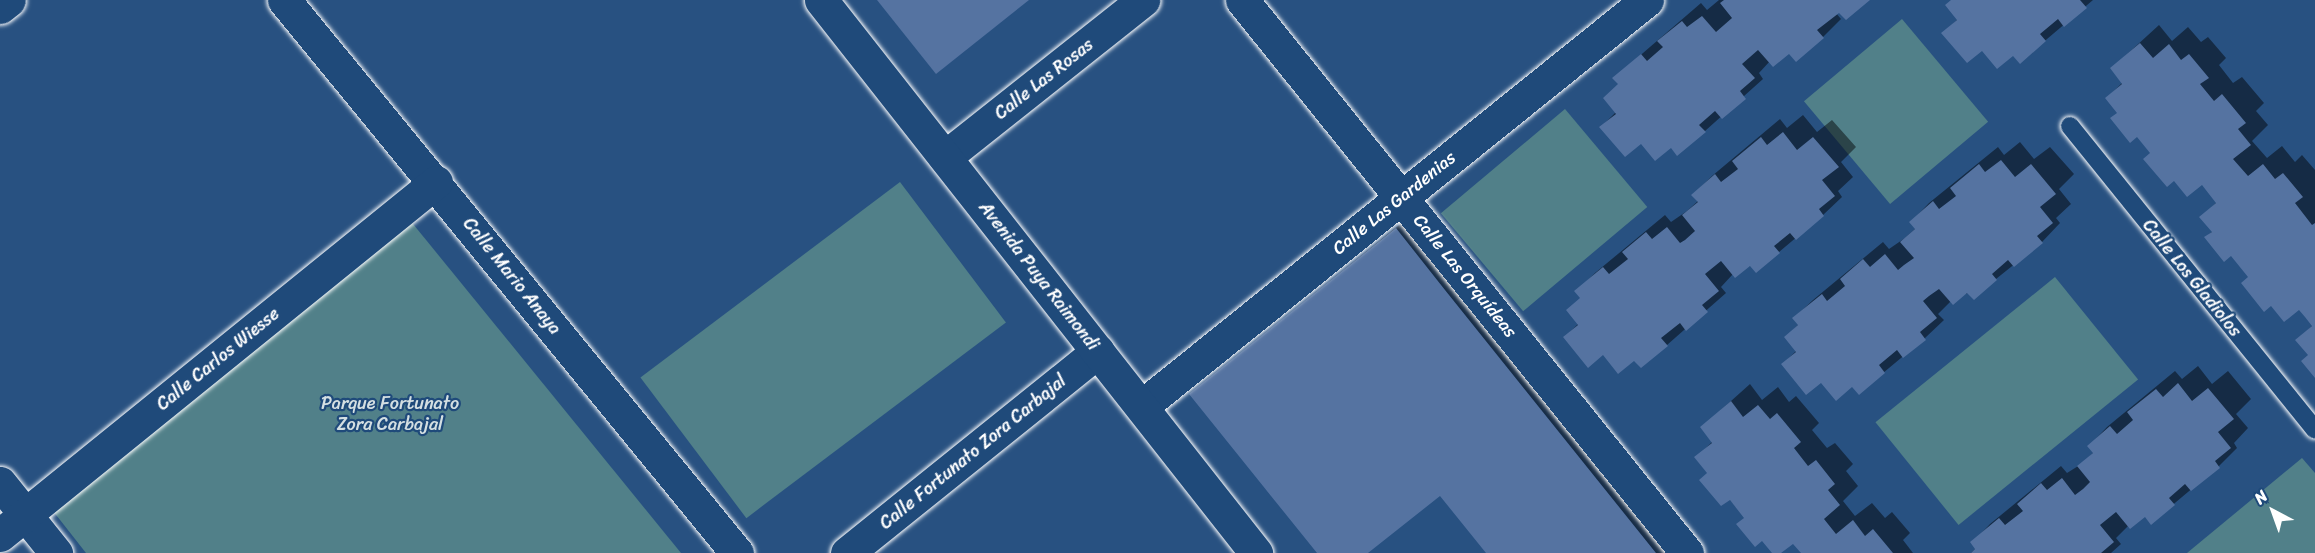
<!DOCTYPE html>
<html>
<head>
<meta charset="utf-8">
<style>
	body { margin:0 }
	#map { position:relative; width:2315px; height:553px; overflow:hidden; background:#285181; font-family:Sriracha,sans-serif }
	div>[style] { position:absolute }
	.green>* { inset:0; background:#518089; transform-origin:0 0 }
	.shadow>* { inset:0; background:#0007 }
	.building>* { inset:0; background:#5573a1 }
	.roads { filter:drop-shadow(0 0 2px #fff) drop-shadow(0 0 2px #fff) }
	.service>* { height:18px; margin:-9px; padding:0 9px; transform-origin:9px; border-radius:9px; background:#1f4a7a }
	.minor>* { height:33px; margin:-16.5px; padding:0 16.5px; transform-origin:16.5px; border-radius:16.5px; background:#1f4a7a }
	.tertiary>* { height:33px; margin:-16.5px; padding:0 16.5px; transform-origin:16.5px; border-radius:16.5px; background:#1f4a7a }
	span { translate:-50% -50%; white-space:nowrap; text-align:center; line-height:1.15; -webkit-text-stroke:4.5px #1f4a7a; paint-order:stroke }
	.street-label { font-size:18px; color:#fff }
	.park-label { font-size:18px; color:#d4dfe2 }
	.north { position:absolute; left:2243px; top:481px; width:60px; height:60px; -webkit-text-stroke:4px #1f4a7a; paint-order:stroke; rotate:319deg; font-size:16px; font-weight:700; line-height:24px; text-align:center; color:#fff }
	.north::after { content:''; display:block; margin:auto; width:21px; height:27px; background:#fff; clip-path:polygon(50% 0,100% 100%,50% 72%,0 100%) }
</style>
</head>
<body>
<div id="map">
	<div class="green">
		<i style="left:1902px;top:19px;width:134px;height:128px;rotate:50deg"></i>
		<i style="left:1565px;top:109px;width:128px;height:162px;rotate:50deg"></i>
		<i style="left:900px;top:182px;width:176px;height:325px;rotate:53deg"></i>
		<i style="clip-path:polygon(409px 219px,681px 553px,86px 553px,53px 511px)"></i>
		<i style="left:2055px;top:277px;width:132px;height:231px;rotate:51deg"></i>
		<i style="clip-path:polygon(2302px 458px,2315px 473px,2315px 553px,2187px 553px)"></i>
	</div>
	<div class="shadow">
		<i style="clip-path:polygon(1719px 0,1868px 0,1836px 13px,1841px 19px,1823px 37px,1770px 61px,1759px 73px,1763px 79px,1705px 131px,1671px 146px,1641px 142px,1601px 127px,1616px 112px,1619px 83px,1614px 78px,1701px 3px,1707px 10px)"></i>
		<i style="clip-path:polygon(1952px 0,2093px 0,2020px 62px,2013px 54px,1982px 49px,1943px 33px,1958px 19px)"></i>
		<i style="clip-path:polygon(2159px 25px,2172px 41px,2188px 27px,2201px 42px,2208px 37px,2226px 58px,2219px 65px,2233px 83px,2242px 77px,2264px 103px,2256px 111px,2268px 125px,2252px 141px,2267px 158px,2282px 146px,2295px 162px,2302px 155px,2315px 170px,2315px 376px,2310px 354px,2297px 340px,2313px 325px,2299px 308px,2249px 277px,2231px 254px,2206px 237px,2213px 231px,2201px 217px,2217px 202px,2202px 183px,2151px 152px,2107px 98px,2123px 82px,2112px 68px)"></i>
		<i style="clip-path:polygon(1803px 115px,1817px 132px,1832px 120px,1856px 147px,1841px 162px,1853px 177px,1838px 191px,1842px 197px,1823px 215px,1779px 252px,1733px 274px,1721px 287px,1726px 293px,1667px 345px,1634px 359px,1603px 353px,1565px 337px,1579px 323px,1581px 297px,1577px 291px,1595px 273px,1665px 215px,1671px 222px,1687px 211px,1698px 201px,1693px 195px,1712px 176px,1780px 119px,1787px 128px)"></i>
		<i style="clip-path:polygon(2020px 142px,2034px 159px,2050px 147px,2074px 174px,2059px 189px,2071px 204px,2056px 218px,2060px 223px,2042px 242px,1996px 279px,1951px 301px,1938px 314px,1944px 320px,1925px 338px,1859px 393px,1853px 385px,1821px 380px,1783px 364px,1797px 350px,1786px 337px,1799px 324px,1794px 318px,1813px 300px,1883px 242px,1889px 249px,1905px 238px,1916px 228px,1911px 222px,1929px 203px,1998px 147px,2004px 155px)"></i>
		<i style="clip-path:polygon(1409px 217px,1678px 553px,1487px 553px,1440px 494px,1365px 553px,1318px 553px,1191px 394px)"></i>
		<i style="clip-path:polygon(2198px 366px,2212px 384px,2228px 371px,2251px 399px,2236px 414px,2248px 428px,2234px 443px,2237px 448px,2219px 466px,2151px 523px,2145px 515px,2129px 525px,2116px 538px,2121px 544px,2111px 553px,1971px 553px,1976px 548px,1972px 543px,1990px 524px,2061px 466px,2067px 473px,2083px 463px,2094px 452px,2089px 446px,2107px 427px,2175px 371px,2182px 379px)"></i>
		<i style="clip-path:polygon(1750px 384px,1762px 400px,1778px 387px,1789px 402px,1796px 396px,1819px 423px,1812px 430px,1827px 448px,1835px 443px,1853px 464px,1846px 471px,1858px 486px,1843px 501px,1855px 516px,1872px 503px,1885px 518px,1892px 512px,1910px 533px,1903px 540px,1913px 553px,1803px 553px,1793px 541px,1774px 553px,1696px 458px,1713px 441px,1702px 427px)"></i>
	</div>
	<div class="building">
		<i style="clip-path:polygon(877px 0,1029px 0,936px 74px)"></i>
		<i style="clip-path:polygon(1724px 0,1870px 0,1846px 20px,1839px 13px,1817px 30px,1824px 38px,1796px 62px,1789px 54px,1773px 67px,1758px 50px,1742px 64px,1755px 78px,1740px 91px,1746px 99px,1722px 119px,1715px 111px,1699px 125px,1706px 132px,1677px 156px,1671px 148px,1655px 161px,1641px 144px,1625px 157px,1599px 127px,1616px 114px,1603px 98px,1618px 84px,1612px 78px,1641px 54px,1647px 61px,1663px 47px,1657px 41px,1682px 21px,1687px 27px,1702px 16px,1716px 32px,1732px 18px,1720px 3px)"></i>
		<i style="clip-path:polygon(1951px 0,2080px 0,2087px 8px,2064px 27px,2058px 19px,2040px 34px,2046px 41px,2020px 64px,2013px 56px,1997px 69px,1982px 51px,1967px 63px,1941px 33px,1957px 20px,1945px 5px)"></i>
		<i style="clip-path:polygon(2140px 43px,2153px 58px,2169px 44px,2181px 60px,2189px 54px,2209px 78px,2200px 84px,2214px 101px,2222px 94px,2246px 123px,2238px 129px,2251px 145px,2233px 159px,2248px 176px,2263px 164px,2275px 179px,2283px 173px,2303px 197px,2295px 203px,2312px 225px,2315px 223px,2315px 378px,2301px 361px,2308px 355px,2295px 340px,2312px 326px,2305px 317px,2299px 310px,2284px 322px,2271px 306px,2264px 312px,2241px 283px,2248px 277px,2231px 256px,2224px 262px,2204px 237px,2212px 232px,2199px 217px,2216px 203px,2202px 185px,2187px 197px,2174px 181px,2167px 187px,2143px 159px,2150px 153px,2137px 137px,2130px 143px,2110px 118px,2117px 113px,2105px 98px,2122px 84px,2110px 68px)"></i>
		<i style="clip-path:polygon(1783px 132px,1797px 150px,1813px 137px,1839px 167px,1822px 180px,1835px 196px,1819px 209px,1824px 216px,1796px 240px,1790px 233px,1774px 246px,1780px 253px,1756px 273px,1750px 266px,1735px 278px,1721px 261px,1705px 274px,1719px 291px,1702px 305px,1708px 312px,1686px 331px,1680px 323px,1661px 338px,1668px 346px,1641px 368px,1634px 361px,1618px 374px,1603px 355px,1588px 368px,1563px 337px,1578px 325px,1566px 310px,1580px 298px,1574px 291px,1603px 267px,1609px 274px,1628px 259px,1622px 252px,1646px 232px,1652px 239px,1667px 227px,1680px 243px,1685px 240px,1695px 231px,1682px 215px,1698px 202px,1691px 195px,1715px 174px,1721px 182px,1738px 169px,1732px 161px,1761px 137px,1767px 145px)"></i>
		<i style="clip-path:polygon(2001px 160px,2015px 177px,2031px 164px,2056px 194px,2040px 207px,2053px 223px,2037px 236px,2043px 243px,2014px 267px,2008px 260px,1992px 274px,1997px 280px,1974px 300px,1967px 293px,1953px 305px,1939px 289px,1929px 296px,1923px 301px,1937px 318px,1920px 332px,1926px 340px,1903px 358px,1897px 350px,1879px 365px,1885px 373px,1859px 395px,1852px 387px,1836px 401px,1821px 383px,1806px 395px,1781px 364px,1796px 352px,1784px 337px,1798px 325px,1792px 318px,1822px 294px,1827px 301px,1845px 286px,1840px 279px,1863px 259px,1870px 267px,1885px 254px,1898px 270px,1904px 265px,1914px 258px,1900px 242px,1915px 229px,1909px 222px,1933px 201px,1939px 209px,1956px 196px,1950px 188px,1979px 164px,1985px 172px)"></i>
		<i style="clip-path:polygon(1396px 228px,1445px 290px,1656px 553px,1486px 553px,1440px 496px,1368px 553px,1317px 553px,1263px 486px,1189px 394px)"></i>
		<i style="clip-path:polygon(2178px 383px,2192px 401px,2208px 388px,2234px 419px,2218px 432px,2231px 448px,2215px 461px,2220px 468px,2191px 491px,2185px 484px,2169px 498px,2175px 505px,2151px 525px,2145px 517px,2130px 529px,2116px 512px,2100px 525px,2114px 542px,2101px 553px,1971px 553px,1975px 549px,1970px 542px,1999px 518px,2005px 525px,2023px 511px,2017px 504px,2041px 483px,2047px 490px,2062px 478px,2075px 495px,2083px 489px,2090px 482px,2077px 466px,2093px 453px,2087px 446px,2110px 426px,2117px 434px,2133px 420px,2127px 412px,2156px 389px,2163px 397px)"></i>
		<i style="clip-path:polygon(1731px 401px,1743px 417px,1758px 405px,1770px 419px,1777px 413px,1801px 442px,1794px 448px,1808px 466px,1816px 460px,1835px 484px,1828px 490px,1840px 505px,1824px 519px,1836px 534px,1853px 520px,1865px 536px,1873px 529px,1893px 553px,1801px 553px,1793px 544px,1781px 553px,1772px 553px,1762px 541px,1755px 547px,1736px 524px,1744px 518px,1730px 500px,1721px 506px,1699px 480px,1707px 473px,1694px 457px,1712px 443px,1700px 427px)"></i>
	</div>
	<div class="roads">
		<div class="service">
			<i style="left:2070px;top:126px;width:390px;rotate:51.1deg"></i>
		</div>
		<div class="minor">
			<i style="left:284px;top:0;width:715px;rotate:50.68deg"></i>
			<i style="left:1242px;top:0;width:710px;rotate:51.18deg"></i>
			<i style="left:0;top:7px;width:11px;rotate:-38deg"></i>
			<i style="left:945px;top:157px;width:253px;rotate:-38.4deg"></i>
			<i style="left:1142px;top:406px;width:648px;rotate:-38.8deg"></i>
			<i style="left:0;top:483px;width:90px;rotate:51.3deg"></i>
			<i style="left:0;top:535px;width:561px;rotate:-38.99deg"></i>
			<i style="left:847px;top:553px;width:322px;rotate:-38.8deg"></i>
		</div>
		<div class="tertiary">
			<i style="left:821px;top:0;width:704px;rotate:51.81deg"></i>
		</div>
	</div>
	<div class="street-label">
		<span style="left:1044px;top:79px;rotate:-38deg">Calle Las Rosas</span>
		<span style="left:1394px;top:203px;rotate:-39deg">Calle Las Gardenias</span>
		<span style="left:512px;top:276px;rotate:51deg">Calle Mario Anaya</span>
		<span style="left:1039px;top:276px;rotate:52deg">Avenida Puya Raimondi</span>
		<span style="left:1465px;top:276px;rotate:51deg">Calle Las Orquídeas</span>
		<span style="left:2192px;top:278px;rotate:51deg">Calle Los Gladiolos</span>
		<span style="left:218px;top:359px;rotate:-39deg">Calle Carlos Wiesse</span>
		<span style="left:973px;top:452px;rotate:-39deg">Calle Fortunato Zora Carbajal</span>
	</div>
	<div class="park-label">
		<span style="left:390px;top:414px">Parque Fortunato<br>Zora Carbajal</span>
	</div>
	<div class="north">N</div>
</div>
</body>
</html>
